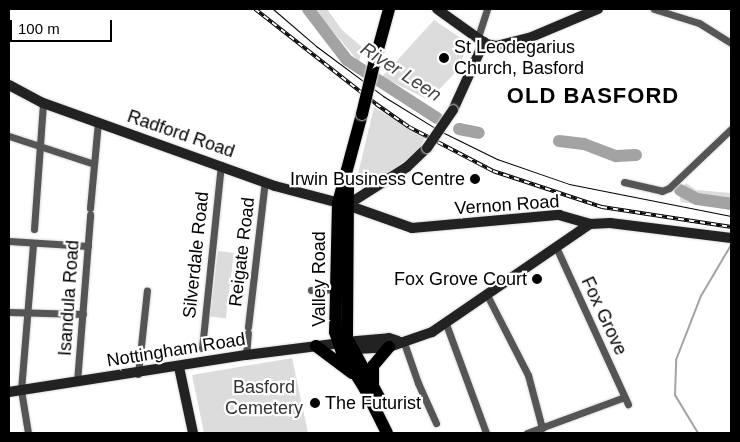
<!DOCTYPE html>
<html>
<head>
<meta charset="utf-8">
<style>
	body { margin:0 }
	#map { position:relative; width:740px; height:442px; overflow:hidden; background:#fff; font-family:Arial,sans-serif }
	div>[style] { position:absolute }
	.green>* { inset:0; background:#dcdcdc; transform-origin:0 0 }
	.stream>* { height:2px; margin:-1px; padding:0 1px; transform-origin:1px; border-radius:1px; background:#a3a3a3 }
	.river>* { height:12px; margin:-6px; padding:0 6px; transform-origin:6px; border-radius:6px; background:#a3a3a3 }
	.roads { filter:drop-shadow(0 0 1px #dbdbdb) drop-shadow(0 0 1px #dbdbdb) }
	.street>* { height:7px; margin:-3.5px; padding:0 3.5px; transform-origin:3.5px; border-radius:3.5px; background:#555 }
	.secondary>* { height:10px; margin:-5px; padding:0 5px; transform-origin:5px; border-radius:5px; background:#222 }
	.highway>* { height:12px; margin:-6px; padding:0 6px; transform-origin:6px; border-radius:6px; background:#000 }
	.tram>* { height:1px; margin:-0.5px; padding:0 0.5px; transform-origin:0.5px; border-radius:0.5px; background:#000 }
	.rail>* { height:4px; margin-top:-2px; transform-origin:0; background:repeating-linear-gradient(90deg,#fff 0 5.5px,#000 0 11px); box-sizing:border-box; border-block:1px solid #000 }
	.bridges { filter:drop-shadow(0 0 1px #dbdbdb) drop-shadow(0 0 1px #dbdbdb) }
	.secondary-bridge>* { height:10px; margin:-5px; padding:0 5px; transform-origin:5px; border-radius:5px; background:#222 }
	.highway-bridge>* { height:12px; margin:-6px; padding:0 6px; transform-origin:6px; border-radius:6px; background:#000 }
	.dots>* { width:14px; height:14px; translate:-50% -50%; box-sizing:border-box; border:2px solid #fff; border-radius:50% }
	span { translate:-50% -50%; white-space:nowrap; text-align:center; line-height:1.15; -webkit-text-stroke:4.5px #fff; paint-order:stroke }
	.poi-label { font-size:18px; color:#000 }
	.left { translate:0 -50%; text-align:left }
	.right { translate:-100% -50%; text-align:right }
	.street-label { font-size:18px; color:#000 }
	.park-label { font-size:18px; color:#333 }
	.water-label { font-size:19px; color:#444; font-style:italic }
	.district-label { font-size:22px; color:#000; font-weight:700; letter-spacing:1px }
	.frame { position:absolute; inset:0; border:10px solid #000; pointer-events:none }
	.scale { position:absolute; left:10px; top:20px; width:102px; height:22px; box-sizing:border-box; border:2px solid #000; border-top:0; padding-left:6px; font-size:15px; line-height:18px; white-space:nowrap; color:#000; -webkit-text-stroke:4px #fff; paint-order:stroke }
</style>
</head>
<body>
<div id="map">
	<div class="green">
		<i style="clip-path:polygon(314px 9px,327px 9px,342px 30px,362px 47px,359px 62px)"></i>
		<i style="clip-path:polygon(434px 20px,462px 39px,466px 46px,461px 63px,453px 75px,432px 97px,425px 98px,382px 77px)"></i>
		<i style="clip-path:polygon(374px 107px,425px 138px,411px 161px,365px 191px,357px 184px,357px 178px)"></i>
		<i style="clip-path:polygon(686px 183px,696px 190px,731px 193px,731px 210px,681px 202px,678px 192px)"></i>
		<i style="left:218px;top:251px;width:16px;height:66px;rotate:7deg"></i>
		<i style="clip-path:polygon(292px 358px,308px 433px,204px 433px,192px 375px)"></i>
	</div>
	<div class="stream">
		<i style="left:724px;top:203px;width:7px;rotate:56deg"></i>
		<i style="left:698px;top:433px;width:44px;rotate:-121.2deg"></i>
		<i style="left:675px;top:395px;width:35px;rotate:-88deg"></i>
		<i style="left:676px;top:360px;width:69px;rotate:-68.7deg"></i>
		<i style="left:701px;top:296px;width:59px;rotate:-59.5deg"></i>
	</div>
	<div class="river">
		<i style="left:308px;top:9px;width:64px;rotate:52.6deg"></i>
		<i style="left:347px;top:60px;width:107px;rotate:32.8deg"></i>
		<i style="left:459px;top:129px;width:20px;rotate:11deg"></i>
		<i style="left:559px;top:141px;width:25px;rotate:7deg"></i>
		<i style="left:584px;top:144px;width:34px;rotate:21deg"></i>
		<i style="left:616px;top:156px;width:20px;rotate:-3deg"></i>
		<i style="left:680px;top:190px;width:19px;rotate:28deg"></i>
		<i style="left:697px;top:199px;width:34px;rotate:8deg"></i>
	</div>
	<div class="roads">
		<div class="street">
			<i style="left:654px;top:9px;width:47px;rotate:17.3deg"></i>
			<i style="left:699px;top:23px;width:38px;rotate:32deg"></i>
			<i style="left:478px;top:37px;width:29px;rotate:-72deg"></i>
			<i style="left:9px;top:136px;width:89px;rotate:18.2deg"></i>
			<i style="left:624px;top:182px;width:39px;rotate:13deg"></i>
			<i style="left:662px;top:191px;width:8px;rotate:-23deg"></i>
			<i style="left:669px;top:188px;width:86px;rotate:-43.6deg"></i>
			<i style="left:90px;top:208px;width:86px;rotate:-84.7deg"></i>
			<i style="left:34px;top:229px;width:126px;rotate:-85.9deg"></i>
			<i style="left:9px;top:241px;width:79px;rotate:3.6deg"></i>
			<i style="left:556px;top:247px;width:173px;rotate:65.4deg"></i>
			<i style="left:311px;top:290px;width:25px;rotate:-2deg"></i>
			<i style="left:486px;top:293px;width:92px;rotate:62.9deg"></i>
			<i style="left:528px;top:375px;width:55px;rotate:75.2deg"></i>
			<i style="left:9px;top:312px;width:74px;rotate:1.5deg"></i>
			<i style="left:446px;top:324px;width:116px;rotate:69.8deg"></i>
			<i style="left:248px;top:327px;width:147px;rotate:-83.4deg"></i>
			<i style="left:403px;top:340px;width:46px;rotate:70.8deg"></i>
			<i style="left:418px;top:383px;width:44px;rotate:65.8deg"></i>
			<i style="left:202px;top:348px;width:184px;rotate:-84.1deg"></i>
			<i style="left:246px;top:355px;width:22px;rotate:-85deg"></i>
			<i style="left:138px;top:374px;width:84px;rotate:-83.9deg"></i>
			<i style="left:77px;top:382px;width:168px;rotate:-85.5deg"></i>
			<i style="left:28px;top:433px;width:44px;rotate:-99.2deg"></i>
			<i style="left:21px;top:390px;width:147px;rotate:-85.3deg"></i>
			<i style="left:527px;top:433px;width:104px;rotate:-20.2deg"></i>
		</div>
		<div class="secondary">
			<i style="left:437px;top:9px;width:60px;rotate:35.5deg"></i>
			<i style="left:486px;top:44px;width:10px;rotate:11deg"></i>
			<i style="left:496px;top:46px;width:34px;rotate:-14deg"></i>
			<i style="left:529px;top:38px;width:75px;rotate:-22.8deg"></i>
			<i style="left:9px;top:85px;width:38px;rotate:28deg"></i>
			<i style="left:43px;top:103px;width:246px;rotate:19.7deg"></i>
			<i style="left:275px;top:186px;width:74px;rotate:14.8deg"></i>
			<i style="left:347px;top:205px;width:69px;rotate:19.5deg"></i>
			<i style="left:412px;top:228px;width:148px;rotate:-5.1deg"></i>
			<i style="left:559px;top:215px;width:32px;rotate:16deg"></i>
			<i style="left:590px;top:224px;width:20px;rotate:-3deg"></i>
			<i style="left:610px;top:223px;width:122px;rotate:7.1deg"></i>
			<i style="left:453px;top:110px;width:75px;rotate:-65.5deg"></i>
			<i style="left:347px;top:205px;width:71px;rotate:-32.3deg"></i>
			<i style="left:407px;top:167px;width:28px;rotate:-44deg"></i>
			<i style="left:349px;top:344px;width:9px;rotate:36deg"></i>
			<i style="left:356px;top:349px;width:33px;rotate:-3deg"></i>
			<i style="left:389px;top:347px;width:46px;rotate:-19.2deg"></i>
			<i style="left:432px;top:332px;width:191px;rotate:-34.4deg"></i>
			<i style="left:179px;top:367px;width:67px;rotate:78deg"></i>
			<i style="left:9px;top:392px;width:240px;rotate:-8.9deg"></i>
			<i style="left:246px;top:355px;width:112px;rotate:-7.2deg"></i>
			<i style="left:357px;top:341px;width:32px;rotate:-5deg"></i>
			<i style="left:389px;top:338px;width:9px;rotate:18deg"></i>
		</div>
		<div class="highway">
			<i style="left:374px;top:64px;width:57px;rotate:-74.7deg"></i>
			<i style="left:362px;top:114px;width:92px;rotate:105.1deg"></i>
			<i style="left:338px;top:203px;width:129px;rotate:91.3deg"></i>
			<i style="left:335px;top:332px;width:21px;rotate:71deg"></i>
			<i style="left:342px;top:352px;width:44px;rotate:58.1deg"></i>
			<i style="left:365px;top:389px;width:49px;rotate:63.4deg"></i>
			<i style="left:348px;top:188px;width:150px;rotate:90.4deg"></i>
			<i style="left:347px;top:338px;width:72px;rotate:61.6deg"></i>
			<i style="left:316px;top:346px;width:45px;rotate:36.9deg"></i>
			<i style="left:373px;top:384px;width:18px;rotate:-90deg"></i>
			<i style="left:373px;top:366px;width:25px;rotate:-50deg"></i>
		</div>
	</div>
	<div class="tram">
		<i style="left:273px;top:9px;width:57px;rotate:40.7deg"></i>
		<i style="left:316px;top:46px;width:84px;rotate:36.7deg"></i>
		<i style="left:383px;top:96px;width:67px;rotate:31.6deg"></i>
		<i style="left:440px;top:131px;width:64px;rotate:26.2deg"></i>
		<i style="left:497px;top:159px;width:76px;rotate:19.1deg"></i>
		<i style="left:569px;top:184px;width:165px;rotate:11.2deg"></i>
	</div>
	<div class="rail">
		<i style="left:255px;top:9px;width:154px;rotate:38.1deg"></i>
		<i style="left:376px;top:104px;width:40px;rotate:34.9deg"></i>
		<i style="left:409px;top:127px;width:95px;rotate:27.6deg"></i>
		<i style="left:493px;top:171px;width:115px;rotate:18.3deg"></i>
		<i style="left:602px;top:207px;width:131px;rotate:8.8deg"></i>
	</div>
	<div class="bridges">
		<div class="secondary-bridge">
			<i style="left:427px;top:148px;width:46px;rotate:-55.6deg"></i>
		</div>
		<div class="highway-bridge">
			<i style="left:362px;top:114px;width:51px;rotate:-76.5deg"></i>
		</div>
	</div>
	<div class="dots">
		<i style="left:444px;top:58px;background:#000"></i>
		<i style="left:475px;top:179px;background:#000"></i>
		<i style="left:537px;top:279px;background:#000"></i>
		<i style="left:315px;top:403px;background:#000"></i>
	</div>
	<div class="poi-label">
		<span class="left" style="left:454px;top:58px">St Leodegarius<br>Church, Basford</span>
		<span class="right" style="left:465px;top:179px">Irwin Business Centre</span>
		<span class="right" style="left:527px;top:279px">Fox Grove Court</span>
		<span class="left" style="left:325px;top:403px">The Futurist</span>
	</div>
	<div class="street-label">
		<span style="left:181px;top:134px;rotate:19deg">Radford Road</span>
		<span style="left:507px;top:205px;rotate:-4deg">Vernon Road</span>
		<span style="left:242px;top:252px;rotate:-83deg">Reigate Road</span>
		<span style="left:196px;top:255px;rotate:-84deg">Silverdale Road</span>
		<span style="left:319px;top:279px;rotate:-90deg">Valley Road</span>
		<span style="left:69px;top:298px;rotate:-86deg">Isandula Road</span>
		<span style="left:604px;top:316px;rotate:65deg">Fox Grove</span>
		<span style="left:176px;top:350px;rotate:-9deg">Nottingham Road</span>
	</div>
	<div class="park-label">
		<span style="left:264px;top:398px">Basford<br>Cemetery</span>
	</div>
	<div class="water-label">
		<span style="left:401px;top:72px;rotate:33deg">River Leen</span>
	</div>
	<div class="district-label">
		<span style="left:593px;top:96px">OLD BASFORD</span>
	</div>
	<div class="frame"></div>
	<div class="scale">100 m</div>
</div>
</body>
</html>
